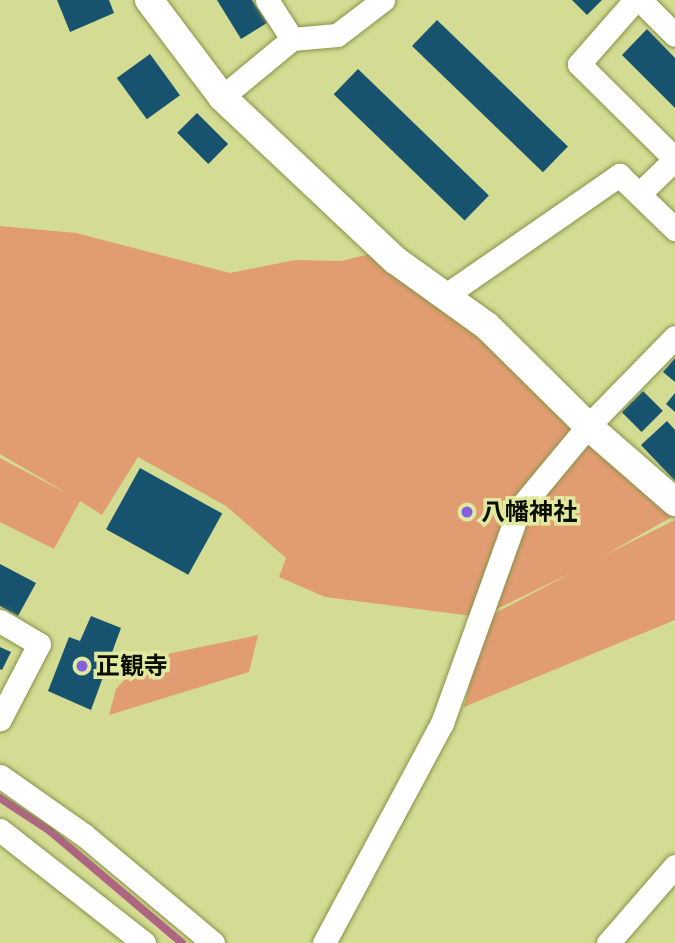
<!DOCTYPE html>
<html>
<head>
<meta charset="utf-8">
<style>
	body { margin:0 }
	#map { position:relative; width:675px; height:943px; overflow:hidden; background:#d3dc92; font-family:Cabin,"Noto Sans JP",sans-serif }
	div>[style] { position:absolute }
	.green>* { inset:0; background:#e19d71 }
	.stream>* { height:8px; margin:-4px; padding:0 4px; transform-origin:4px; border-radius:4px; background:#ae6583 }
	.building>* { inset:0; background:#17536f; transform-origin:0 0 }
	.roads { filter:drop-shadow(0 0 2px #89914a) drop-shadow(0 0 2px #89914a) }
	.minor>* { height:23px; margin:-11.5px; padding:0 11.5px; transform-origin:11.5px; border-radius:11.5px; background:#fff }
	.tertiary>* { height:28px; margin:-14px; padding:0 14px; transform-origin:14px; border-radius:14px; background:#fff }
	.dots>* { width:19px; height:19px; translate:-50% -50%; box-sizing:border-box; border:4px solid #e0e99f; border-radius:50% }
	span { translate:-50% -50%; white-space:nowrap; text-align:center; line-height:1.15; -webkit-text-stroke:7px #e0e99f; paint-order:stroke }
	.poi-label { font-size:24px; color:#0c0e00; font-weight:700 }
	.left { translate:0 -50%; text-align:left }
</style>
</head>
<body>
<div id="map">
	<div class="green">
		<i style="clip-path:polygon(0 226px,76px 233px,230px 273px,295px 260px,341px 261px,374px 253px,487px 326px,675px 515px,605px 555px,675px 520px,675px 620px,464px 707px,486px 618px,575px 571px,480px 617px,325px 597px,279px 577px,286px 558px,226px 506px,138px 457px,102px 515px,80px 501px,54px 549px,0 522px,0 458px,70px 495px,0 454px)"></i>
		<i style="clip-path:polygon(258px 635px,249px 672px,109px 715px,116px 689px,143px 659px)"></i>
	</div>
	<div class="stream">
		<i style="left:0;top:798px;width:60px;rotate:33.4deg"></i>
		<i style="left:50px;top:831px;width:173px;rotate:40.3deg"></i>
	</div>
	<div class="building">
		<i style="clip-path:polygon(57px 0,109px 0,114px 13px,70px 32px)"></i>
		<i style="clip-path:polygon(217px 0,252px 0,267px 23px,241px 39px)"></i>
		<i style="clip-path:polygon(572px 0,602px 0,587px 15px)"></i>
		<i style="left:437px;top:20px;width:182px;height:36px;rotate:44deg"></i>
		<i style="clip-path:polygon(647px 29px,675px 58px,675px 108px,622px 55px)"></i>
		<i style="left:150px;top:54px;width:51px;height:41px;rotate:54deg"></i>
		<i style="left:358px;top:69px;width:182px;height:35px;rotate:44deg"></i>
		<i style="left:197px;top:113px;width:44px;height:28px;rotate:45deg"></i>
		<i style="clip-path:polygon(675px 358px,675px 382px,663px 372px)"></i>
		<i style="left:643px;top:391px;width:28px;height:30px;rotate:45deg"></i>
		<i style="clip-path:polygon(675px 393px,675px 412px,666px 404px)"></i>
		<i style="clip-path:polygon(667px 421px,675px 430px,675px 481px,641px 445px)"></i>
		<i style="left:140px;top:468px;width:94px;height:70px;rotate:29deg"></i>
		<i style="clip-path:polygon(0 564px,36px 583px,18px 616px,0 606px)"></i>
		<i style="clip-path:polygon(91px 616px,121px 628px,91px 710px,48px 691px,69px 637px,80px 641px)"></i>
		<i style="clip-path:polygon(0 647px,11px 652px,2px 670px,0 669px)"></i>
	</div>
	<div class="roads">
		<div class="minor">
			<i style="left:267px;top:0;width:46px;rotate:57.3deg"></i>
			<i style="left:292px;top:39px;width:45px;rotate:-5.1deg"></i>
			<i style="left:337px;top:35px;width:58px;rotate:-37.3deg"></i>
			<i style="left:635px;top:0;width:85px;rotate:131.2deg"></i>
			<i style="left:579px;top:64px;width:134px;rotate:44.7deg"></i>
			<i style="left:640px;top:0;width:49px;rotate:45deg"></i>
			<i style="left:222px;top:97px;width:91px;rotate:-39.6deg"></i>
			<i style="left:639px;top:194px;width:50px;rotate:-44.2deg"></i>
			<i style="left:446px;top:295px;width:211px;rotate:-34.7deg"></i>
			<i style="left:619px;top:175px;width:78px;rotate:44deg"></i>
			<i style="left:0;top:621px;width:45px;rotate:30.5deg"></i>
			<i style="left:39px;top:644px;width:85px;rotate:117.5deg"></i>
			<i style="left:0;top:776px;width:103px;rotate:35.1deg"></i>
			<i style="left:84px;top:835px;width:168px;rotate:39.9deg"></i>
			<i style="left:0;top:830px;width:183px;rotate:38.1deg"></i>
			<i style="left:324px;top:943px;width:250px;rotate:-61.8deg"></i>
			<i style="left:442px;top:723px;width:227px;rotate:-70.2deg"></i>
			<i style="left:519px;top:509px;width:108px;rotate:-50.3deg"></i>
			<i style="left:588px;top:426px;width:124px;rotate:-45.7deg"></i>
			<i style="left:608px;top:943px;width:102px;rotate:-49deg"></i>
		</div>
		<div class="tertiary">
			<i style="left:149px;top:0;width:121px;rotate:53deg"></i>
			<i style="left:222px;top:97px;width:238px;rotate:43.3deg"></i>
			<i style="left:395px;top:260px;width:113px;rotate:35.7deg"></i>
			<i style="left:487px;top:326px;width:142px;rotate:44.7deg"></i>
			<i style="left:588px;top:426px;width:116px;rotate:41.1deg"></i>
		</div>
	</div>
	<div class="dots">
		<i style="left:467px;top:512px;background:#8560db"></i>
		<i style="left:82px;top:666px;background:#8560db"></i>
	</div>
	<div class="poi-label">
		<span class="left" style="left:481px;top:512px">八幡神社</span>
		<span class="left" style="left:96px;top:666px">正観寺</span>
	</div>
</div>
</body>
</html>
